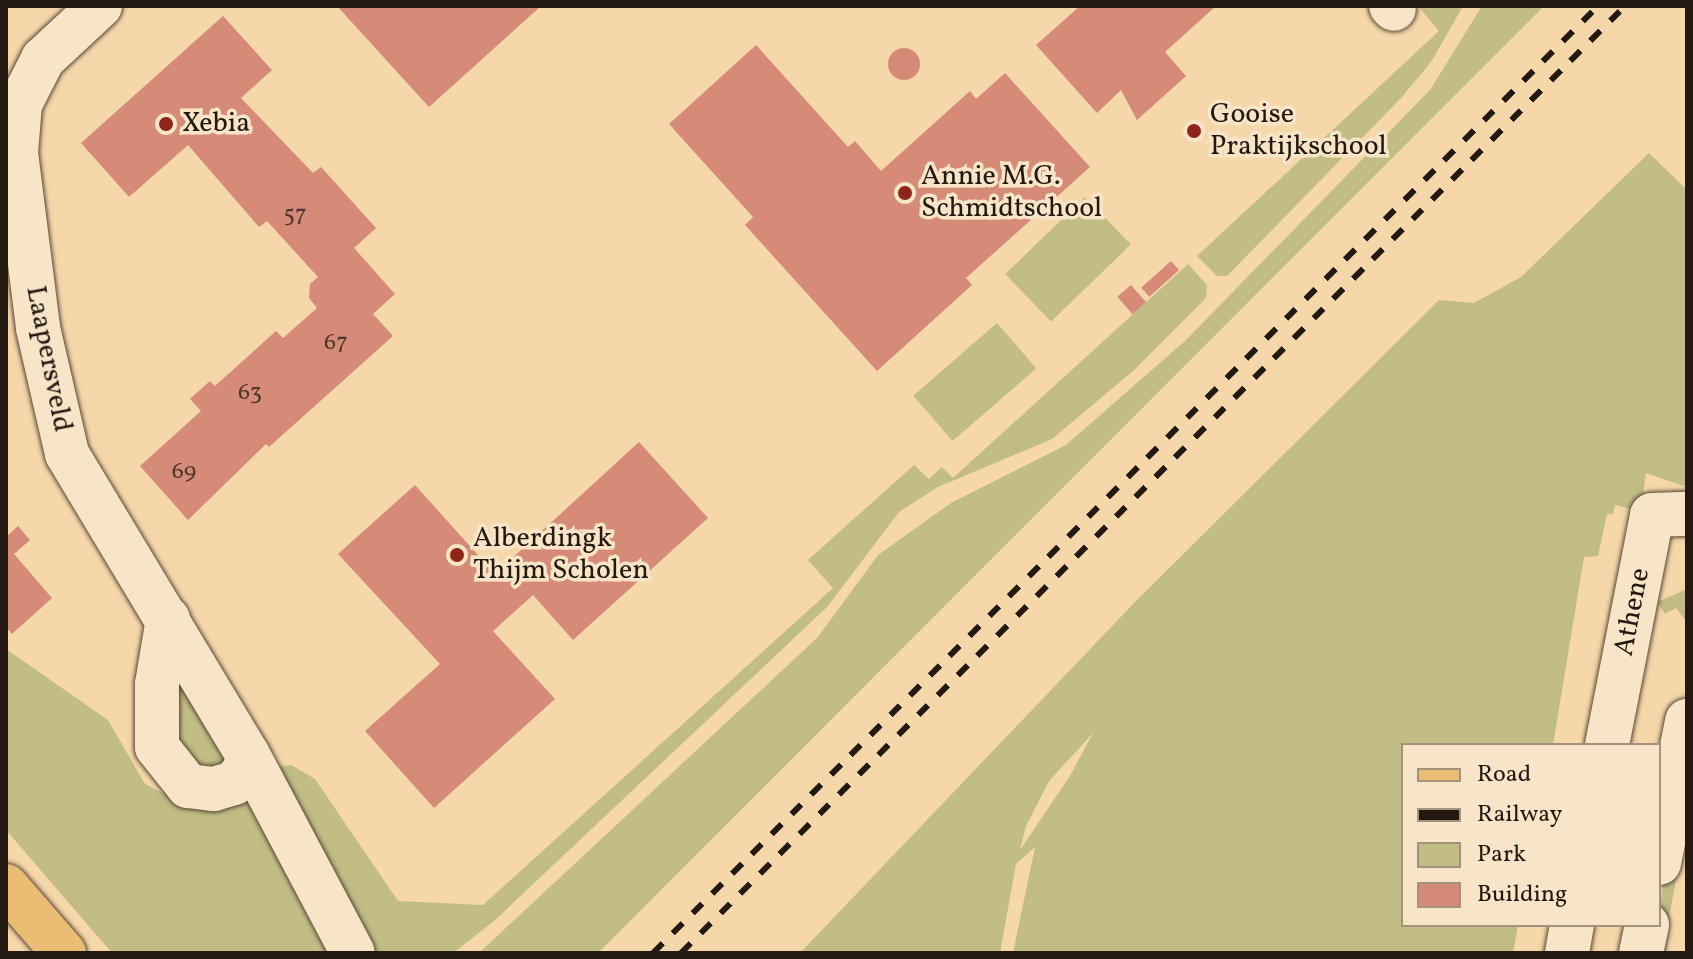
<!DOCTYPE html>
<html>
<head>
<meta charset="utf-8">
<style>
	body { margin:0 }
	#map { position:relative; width:1693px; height:959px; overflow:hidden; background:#f5d7a9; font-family:Vollkorn,serif }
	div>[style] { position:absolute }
	.green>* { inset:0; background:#c1bd85; transform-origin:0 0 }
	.building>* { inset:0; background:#d58b78; transform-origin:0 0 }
	.round { border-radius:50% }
	.roads { filter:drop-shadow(0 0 2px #584837) drop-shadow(0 0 2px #584837) }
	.minor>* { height:44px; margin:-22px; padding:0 22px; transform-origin:22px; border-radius:22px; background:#f8e5c7 }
	.major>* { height:44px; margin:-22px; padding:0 22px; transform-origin:22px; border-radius:22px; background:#eabc74 }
	.rail>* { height:6px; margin-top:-3px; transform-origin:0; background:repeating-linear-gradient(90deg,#231911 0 14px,transparent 0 28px) }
	.dots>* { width:22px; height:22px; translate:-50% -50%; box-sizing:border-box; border:4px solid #f8e5c7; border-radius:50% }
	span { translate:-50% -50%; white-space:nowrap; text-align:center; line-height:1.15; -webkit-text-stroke:7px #f8e5c7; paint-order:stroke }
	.number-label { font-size:24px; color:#50362b }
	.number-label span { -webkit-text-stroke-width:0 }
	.poi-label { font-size:28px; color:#231911 }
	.left { translate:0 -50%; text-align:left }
	.street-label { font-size:28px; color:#231911 }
	.frame { position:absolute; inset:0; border:8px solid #231911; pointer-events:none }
	.legend { position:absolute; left:1401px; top:743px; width:260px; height:184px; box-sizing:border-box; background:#f8e5c7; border:2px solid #a3937e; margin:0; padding:10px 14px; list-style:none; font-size:24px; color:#231911 }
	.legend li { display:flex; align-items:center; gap:16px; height:40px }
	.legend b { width:40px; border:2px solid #a3937e }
</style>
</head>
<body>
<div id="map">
	<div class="green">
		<i style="clip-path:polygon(1418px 6px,1463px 6px,1431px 62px,1401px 98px,1227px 276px,1217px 276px,1197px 256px,1439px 31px)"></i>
		<i style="clip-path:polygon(1482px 6px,1544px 6px,598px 953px,479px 953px,818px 637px,878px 555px,951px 503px,1066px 445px,1186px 340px,1430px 90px)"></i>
		<i style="clip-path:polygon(evenodd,1649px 153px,1687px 190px,1687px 487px,1646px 473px,1642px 502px,1635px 510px,1615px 505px,1613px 514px,1607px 514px,1598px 556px,1584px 557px,1553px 745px,1403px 745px,1403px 925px,1518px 925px,1513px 953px,1013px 953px,1035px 847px,1016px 864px,1000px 953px,800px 953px,1135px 602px,1439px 300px,1474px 303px,1521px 277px,1649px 153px,1093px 733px,1070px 776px,1020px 850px,1026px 826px,1049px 781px,1093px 733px)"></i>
		<i style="left:1085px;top:197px;width:66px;height:111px;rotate:46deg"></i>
		<i style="clip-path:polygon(1188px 264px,1207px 285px,1206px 298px,1133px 371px,1052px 439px,938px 487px,899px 512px,827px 607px,494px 921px,453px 953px,369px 953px,266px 768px,291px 765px,315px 779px,398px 901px,483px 905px,833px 588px,808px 560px,914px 465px,929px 479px,942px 467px,953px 478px)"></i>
		<i style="left:997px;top:323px;width:60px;height:111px;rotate:49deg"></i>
		<i style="clip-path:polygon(1687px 589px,1687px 623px,1676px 608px,1665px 614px,1657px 602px)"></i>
		<i style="clip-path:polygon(6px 649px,108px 720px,145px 784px,173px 798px,251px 776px,345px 953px,112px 953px,6px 830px)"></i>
		<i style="clip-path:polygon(181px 674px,236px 761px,205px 775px,169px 730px)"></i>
		<i style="clip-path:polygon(1687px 761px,1687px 824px,1662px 953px,1659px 907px)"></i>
	</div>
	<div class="building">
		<i style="clip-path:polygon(337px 6px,541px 6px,429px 107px)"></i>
		<i style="clip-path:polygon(1080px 6px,1216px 6px,1165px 52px,1186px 76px,1137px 120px,1121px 90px,1097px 113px,1036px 45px)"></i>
		<i style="clip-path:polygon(223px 16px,272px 70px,241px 98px,313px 173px,321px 167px,376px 228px,354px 248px,395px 294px,373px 314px,393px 336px,269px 447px,266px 444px,188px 520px,140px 466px,201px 411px,190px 399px,210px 381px,215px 386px,276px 331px,283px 338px,317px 308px,309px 298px,310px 284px,318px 277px,267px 221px,259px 227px,188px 145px,129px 197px,81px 143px)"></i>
		<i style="clip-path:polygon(756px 45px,848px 147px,855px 141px,881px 171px,970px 91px,976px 99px,1005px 73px,1090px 167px,966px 278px,972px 285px,877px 371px,745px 225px,753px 217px,669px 124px)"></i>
		<i class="round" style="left:888px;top:48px;width:32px;height:32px"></i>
		<i style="left:1171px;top:261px;width:12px;height:40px;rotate:48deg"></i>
		<i style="left:1131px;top:285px;width:23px;height:18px;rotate:49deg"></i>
		<i style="clip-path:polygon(639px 442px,708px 518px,573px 640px,533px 595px,493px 631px,555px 699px,434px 808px,365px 731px,440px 664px,338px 554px,415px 485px,495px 574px)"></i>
		<i style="clip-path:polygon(18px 526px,30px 540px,14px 554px,52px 598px,12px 634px,6px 627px,6px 537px)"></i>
	</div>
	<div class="roads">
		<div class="minor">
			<i style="left:100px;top:6px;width:78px;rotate:137.1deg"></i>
			<i style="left:43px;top:59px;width:51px;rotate:117.1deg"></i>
			<i style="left:20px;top:104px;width:49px;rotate:94.7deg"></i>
			<i style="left:16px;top:153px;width:176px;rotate:82.8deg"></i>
			<i style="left:38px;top:328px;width:129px;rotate:77deg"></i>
			<i style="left:67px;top:454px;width:351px;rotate:59deg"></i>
			<i style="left:248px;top:755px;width:224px;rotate:62.1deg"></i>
			<i style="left:1391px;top:6px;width:4px;rotate:45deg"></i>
			<i style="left:168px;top:619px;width:66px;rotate:99.6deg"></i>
			<i style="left:157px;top:684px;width:63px;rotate:90deg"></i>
			<i style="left:157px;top:747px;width:50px;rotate:51.5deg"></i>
			<i style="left:188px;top:786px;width:26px;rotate:7deg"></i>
			<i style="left:214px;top:789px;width:21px;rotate:-17deg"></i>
			<i style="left:234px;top:783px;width:17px;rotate:-50deg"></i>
			<i style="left:245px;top:770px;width:15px;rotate:-79deg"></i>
			<i style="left:1607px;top:745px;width:234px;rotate:-78.9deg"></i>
			<i style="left:1652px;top:515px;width:35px;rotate:-2deg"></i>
			<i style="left:1659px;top:863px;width:145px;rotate:-78.8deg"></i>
			<i style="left:1567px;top:953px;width:28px;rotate:-80deg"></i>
			<i style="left:1641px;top:953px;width:29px;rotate:-78deg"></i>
		</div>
		<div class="major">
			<i style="left:6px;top:886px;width:89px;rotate:49.1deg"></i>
		</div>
	</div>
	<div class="rail">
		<i style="left:653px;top:953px;width:1338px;rotate:-45.06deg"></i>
		<i style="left:681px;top:953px;width:1337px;rotate:-45.09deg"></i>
	</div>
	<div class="dots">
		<i style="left:166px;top:124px;background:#8f2418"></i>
		<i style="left:1194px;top:131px;background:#8f2418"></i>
		<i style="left:905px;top:193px;background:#8f2418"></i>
		<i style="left:457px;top:555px;background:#8f2418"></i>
	</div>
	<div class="number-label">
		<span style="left:295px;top:216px">57</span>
		<span style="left:336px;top:344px">67</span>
		<span style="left:250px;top:394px">63</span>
		<span style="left:184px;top:473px">69</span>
	</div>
	<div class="poi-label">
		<span class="left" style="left:1210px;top:131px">Gooise<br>Praktijkschool</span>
		<span class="left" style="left:182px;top:124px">Xebia</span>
		<span class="left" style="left:921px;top:193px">Annie M.G.<br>Schmidtschool</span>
		<span class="left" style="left:473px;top:555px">Alberdingk<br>Thijm Scholen</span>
	</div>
	<div class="street-label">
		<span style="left:48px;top:359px;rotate:79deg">Laapersveld</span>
		<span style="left:1633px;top:612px;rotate:-79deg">Athene</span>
	</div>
	<div class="frame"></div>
	<ul class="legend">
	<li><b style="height:10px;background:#eabc74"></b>Road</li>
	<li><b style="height:10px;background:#231911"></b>Railway</li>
	<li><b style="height:22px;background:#c1bd85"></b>Park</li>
	<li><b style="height:22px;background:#d58b78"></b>Building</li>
	</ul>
</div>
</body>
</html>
